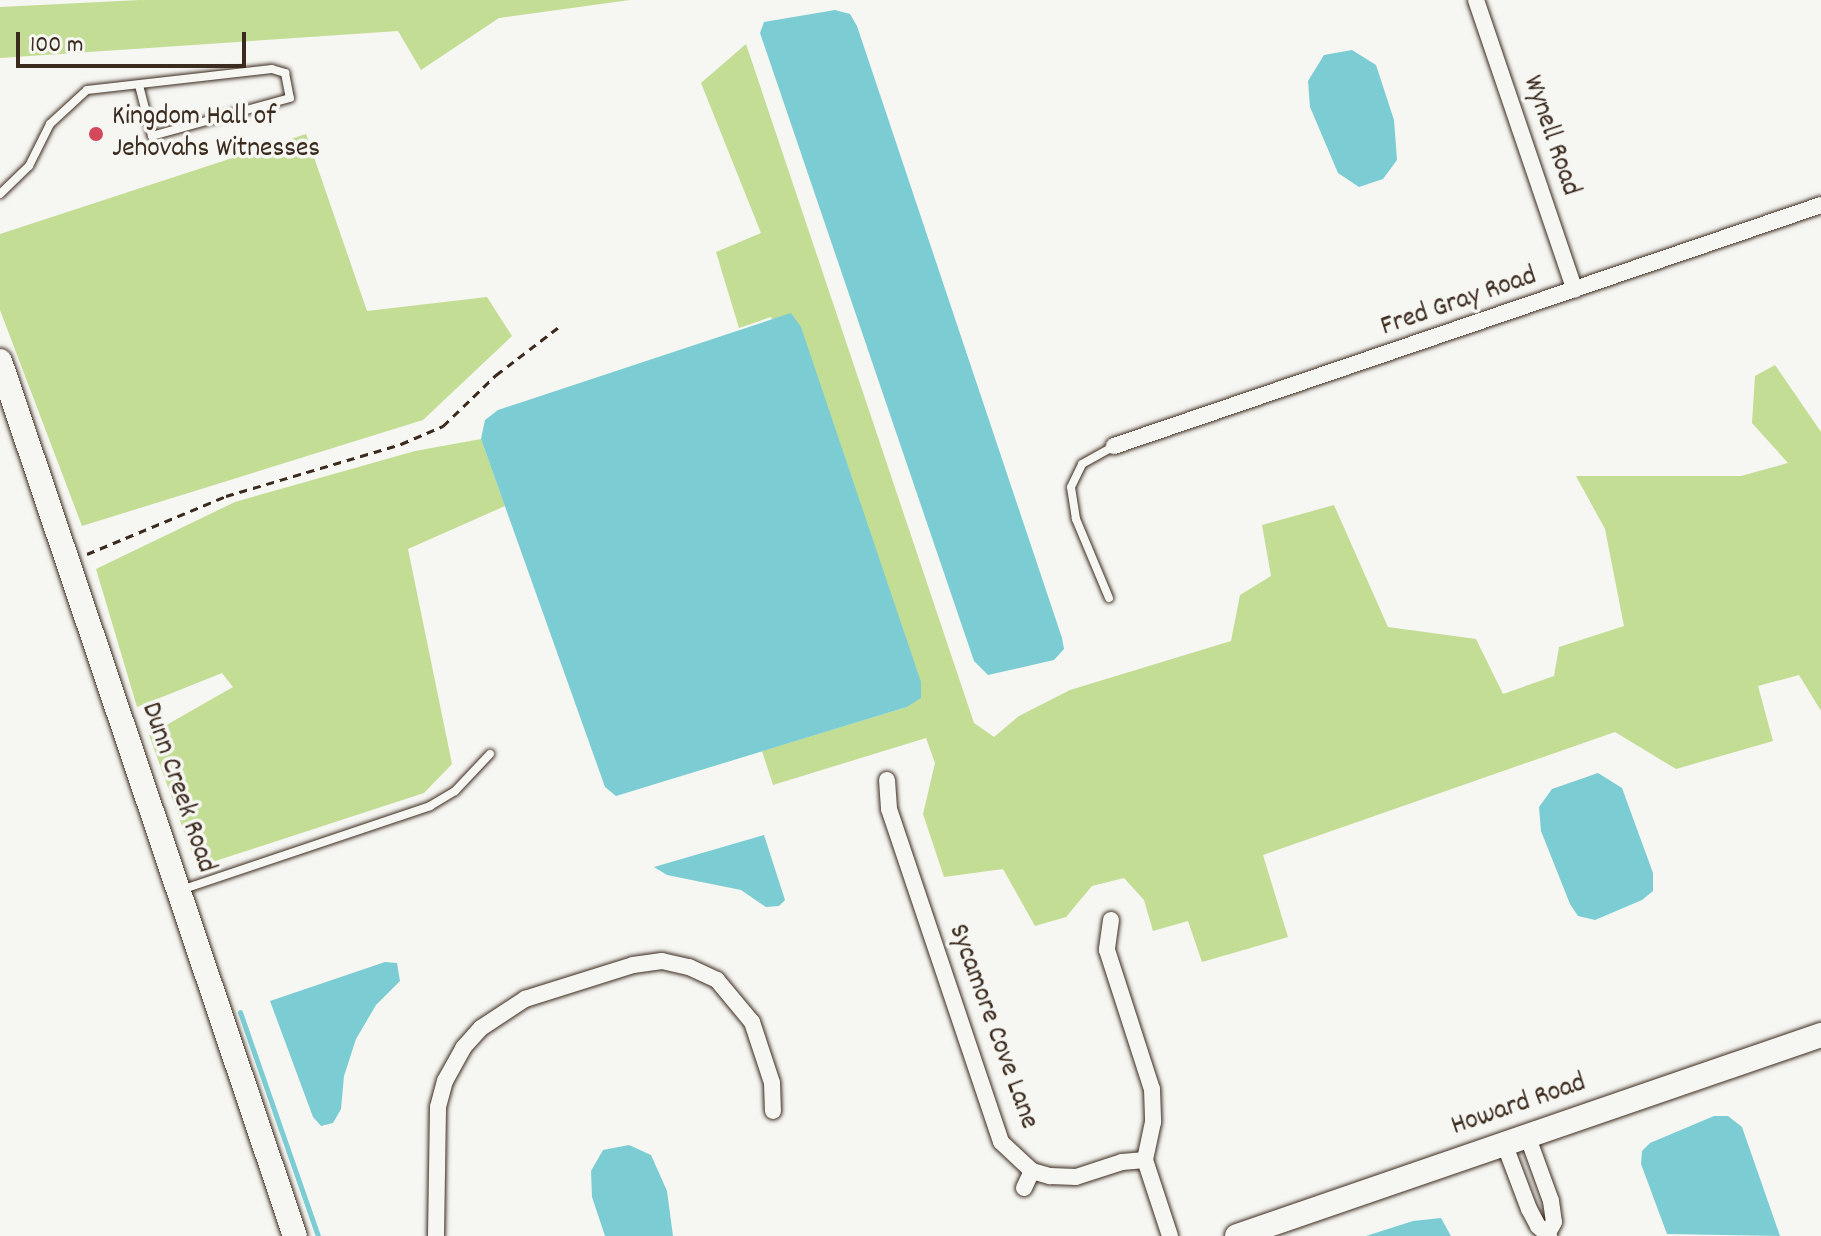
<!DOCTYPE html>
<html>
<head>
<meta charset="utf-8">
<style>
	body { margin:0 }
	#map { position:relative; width:1821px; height:1236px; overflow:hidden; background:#f6f6f2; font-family:Dekko,sans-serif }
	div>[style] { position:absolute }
	.green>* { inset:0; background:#c4dd94 }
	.water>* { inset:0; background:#7bcdd3 }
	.stream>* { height:5px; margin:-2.5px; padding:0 2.5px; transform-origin:2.5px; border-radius:2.5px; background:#7bcdd3 }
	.path>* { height:3px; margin-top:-1.5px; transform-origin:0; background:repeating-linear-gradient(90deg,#3b2a1e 0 8px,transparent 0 14px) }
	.roads { filter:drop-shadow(0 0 2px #3b2a1e) drop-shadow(0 0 2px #3b2a1e) }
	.lane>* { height:8px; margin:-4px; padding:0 4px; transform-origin:4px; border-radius:4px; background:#f6f6f2 }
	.street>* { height:16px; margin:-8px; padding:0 8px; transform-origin:8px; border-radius:8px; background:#f6f6f2 }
	.secondary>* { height:24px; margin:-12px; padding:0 12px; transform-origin:12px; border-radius:12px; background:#f6f6f2 }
	.dots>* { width:22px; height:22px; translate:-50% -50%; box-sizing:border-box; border:4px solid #f6f6f2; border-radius:50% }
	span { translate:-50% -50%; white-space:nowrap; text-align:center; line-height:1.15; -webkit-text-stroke:7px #f6f6f2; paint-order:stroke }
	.poi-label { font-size:28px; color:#3b2a1e }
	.left { translate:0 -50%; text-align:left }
	.street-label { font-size:28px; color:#3b2a1e }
	.scale { position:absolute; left:16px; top:32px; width:230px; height:36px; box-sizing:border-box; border:4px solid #3b2a1e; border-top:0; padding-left:10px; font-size:24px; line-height:28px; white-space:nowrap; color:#3b2a1e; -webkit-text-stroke:6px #f6f6f2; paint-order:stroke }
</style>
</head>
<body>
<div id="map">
	<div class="green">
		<i style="clip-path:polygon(140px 0,630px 0,499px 18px,421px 70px,398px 31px,0 58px,0 7px)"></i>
		<i style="clip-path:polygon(746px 44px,974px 723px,994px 737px,1019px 716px,1070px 690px,1231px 641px,1240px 595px,1271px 576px,1262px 525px,1334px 505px,1388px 627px,1476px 639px,1503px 694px,1554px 676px,1559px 647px,1624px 626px,1605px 529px,1576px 476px,1741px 476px,1788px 463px,1752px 423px,1755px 376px,1775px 365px,1821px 432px,1821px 711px,1799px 675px,1758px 686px,1773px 741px,1676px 769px,1615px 732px,1263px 855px,1288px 937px,1202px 962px,1188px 921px,1153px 931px,1144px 900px,1124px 878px,1092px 886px,1066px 917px,1035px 926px,1003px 869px,944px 877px,923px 814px,935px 763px,926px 738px,773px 785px,762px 751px,907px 707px,771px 317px,739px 328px,716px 252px,761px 233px,701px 83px)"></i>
		<i style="clip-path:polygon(306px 134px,367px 311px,487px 297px,512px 336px,423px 420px,82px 526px,0 310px,0 234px)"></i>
		<i style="clip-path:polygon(481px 439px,505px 506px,408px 549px,452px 764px,424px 793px,197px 867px,149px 735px,233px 687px,222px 673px,137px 707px,96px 569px,235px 502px,415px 451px)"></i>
	</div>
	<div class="water">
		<i style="clip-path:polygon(835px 10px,850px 14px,857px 26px,1062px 638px,1064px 649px,1054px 660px,988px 675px,974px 661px,760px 33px,764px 22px)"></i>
		<i style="clip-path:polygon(1352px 50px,1376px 65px,1394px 120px,1397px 160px,1383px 179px,1359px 187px,1338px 173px,1310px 107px,1308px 81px,1324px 55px)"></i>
		<i style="clip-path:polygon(791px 313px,801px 327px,921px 682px,921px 698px,907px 707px,616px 796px,605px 787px,481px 439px,485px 420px,498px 410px)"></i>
		<i style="clip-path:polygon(1598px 773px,1622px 788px,1653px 873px,1653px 891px,1642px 900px,1595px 920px,1578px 916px,1570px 904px,1541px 831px,1539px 807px,1552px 789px)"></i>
		<i style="clip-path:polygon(764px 835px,785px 900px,779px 906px,766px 907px,741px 890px,667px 875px,654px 867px)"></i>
		<i style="clip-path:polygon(385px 962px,397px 963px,400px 981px,376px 1005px,356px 1039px,344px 1076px,341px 1109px,333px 1123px,321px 1126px,313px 1117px,270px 1001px)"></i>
		<i style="clip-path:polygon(1714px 1116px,1728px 1116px,1742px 1127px,1780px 1236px,1667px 1234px,1641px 1164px,1642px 1151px,1650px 1143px)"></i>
		<i style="clip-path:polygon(629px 1145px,651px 1155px,667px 1191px,673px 1236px,605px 1236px,592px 1197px,591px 1171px,603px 1150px)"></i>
		<i style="clip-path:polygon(1441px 1218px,1451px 1236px,1366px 1236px,1413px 1221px)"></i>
	</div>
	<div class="stream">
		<i style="left:240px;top:1012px;width:237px;rotate:70.8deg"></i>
	</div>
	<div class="path">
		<i style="left:87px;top:554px;width:151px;rotate:-22.6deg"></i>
		<i style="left:226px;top:496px;width:183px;rotate:-16.5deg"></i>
		<i style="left:401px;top:444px;width:46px;rotate:-23.2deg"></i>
		<i style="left:443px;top:426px;width:74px;rotate:-43.9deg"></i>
		<i style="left:496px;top:375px;width:81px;rotate:-37.4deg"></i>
	</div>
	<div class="roads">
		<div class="lane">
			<i style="left:0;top:194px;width:40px;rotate:-44deg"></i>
			<i style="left:29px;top:166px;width:47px;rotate:-63.4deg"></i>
			<i style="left:50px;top:124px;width:50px;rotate:-42.6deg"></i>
			<i style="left:87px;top:90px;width:186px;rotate:-6.5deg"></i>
			<i style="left:272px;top:69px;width:14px;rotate:17deg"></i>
			<i style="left:285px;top:73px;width:25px;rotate:79deg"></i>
			<i style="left:290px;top:98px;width:143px;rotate:164.6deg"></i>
			<i style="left:152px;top:136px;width:53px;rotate:-104.3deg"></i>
			<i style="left:1109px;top:598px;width:86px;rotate:-112.7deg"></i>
			<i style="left:1076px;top:519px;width:32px;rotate:-99deg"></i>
			<i style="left:1071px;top:487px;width:25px;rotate:-64deg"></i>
			<i style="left:1082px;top:464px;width:37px;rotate:-29deg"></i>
			<i style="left:181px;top:890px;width:263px;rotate:-18.6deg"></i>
			<i style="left:430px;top:806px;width:29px;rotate:-31deg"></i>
			<i style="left:455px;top:791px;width:51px;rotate:-46.6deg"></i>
		</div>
		<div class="street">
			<i style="left:1476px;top:0;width:306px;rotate:71.2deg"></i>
			<i style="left:1114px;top:446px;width:747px;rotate:-18.82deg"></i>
			<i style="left:887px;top:780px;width:29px;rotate:86deg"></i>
			<i style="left:889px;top:809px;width:351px;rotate:71.4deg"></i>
			<i style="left:1001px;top:1142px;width:42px;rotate:43.1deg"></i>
			<i style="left:1032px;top:1171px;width:19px;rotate:16deg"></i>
			<i style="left:1050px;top:1176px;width:26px;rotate:2deg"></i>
			<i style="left:1076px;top:1177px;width:48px;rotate:-18.1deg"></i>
			<i style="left:1122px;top:1162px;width:23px;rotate:-5deg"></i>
			<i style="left:1111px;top:920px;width:30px;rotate:98deg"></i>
			<i style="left:1107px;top:950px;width:146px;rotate:72.1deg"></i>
			<i style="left:1152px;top:1089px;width:33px;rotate:88deg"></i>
			<i style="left:1153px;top:1122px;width:39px;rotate:102deg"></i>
			<i style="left:1145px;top:1160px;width:80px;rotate:71.8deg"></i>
			<i style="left:1527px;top:1135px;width:70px;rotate:70deg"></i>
			<i style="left:1551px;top:1201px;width:21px;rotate:82deg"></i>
			<i style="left:1554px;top:1222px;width:13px;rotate:119deg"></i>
			<i style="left:1504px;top:1143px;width:71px;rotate:69.3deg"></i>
			<i style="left:1529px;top:1209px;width:19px;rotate:62deg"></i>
			<i style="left:1538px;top:1226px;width:15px;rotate:42deg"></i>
			<i style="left:1024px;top:1188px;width:19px;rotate:-65deg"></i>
			<i style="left:436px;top:1236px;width:129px;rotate:-89.1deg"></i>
			<i style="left:438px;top:1107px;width:27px;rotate:-75deg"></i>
			<i style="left:445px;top:1081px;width:38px;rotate:-61deg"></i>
			<i style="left:463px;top:1048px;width:27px;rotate:-48deg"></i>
			<i style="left:481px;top:1028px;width:53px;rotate:-33.4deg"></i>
			<i style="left:525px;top:999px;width:113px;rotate:-17.5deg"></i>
			<i style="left:633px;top:965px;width:29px;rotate:-8deg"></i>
			<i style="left:662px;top:961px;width:28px;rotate:13deg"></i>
			<i style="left:689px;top:967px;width:31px;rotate:25deg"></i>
			<i style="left:717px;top:980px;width:55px;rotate:50.2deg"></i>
			<i style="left:752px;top:1022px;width:64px;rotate:71.8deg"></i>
			<i style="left:772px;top:1083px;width:28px;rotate:88deg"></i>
		</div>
		<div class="secondary">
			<i style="left:0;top:361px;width:923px;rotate:71.37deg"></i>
			<i style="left:1237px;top:1236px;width:618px;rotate:-18.99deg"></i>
		</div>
	</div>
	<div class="dots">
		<i style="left:96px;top:134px;background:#d1495b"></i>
	</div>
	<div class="poi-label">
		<span class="left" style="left:112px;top:134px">Kingdom Hall of<br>Jehovahs Witnesses</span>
	</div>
	<div class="street-label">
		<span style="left:1550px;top:136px;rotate:71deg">Wynell Road</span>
		<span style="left:1459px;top:303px;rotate:-19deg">Fred Gray Road</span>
		<span style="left:177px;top:788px;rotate:71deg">Dunn Creek Road</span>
		<span style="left:992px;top:1027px;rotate:70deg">Sycamore Cove Lane</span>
		<span style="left:1519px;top:1106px;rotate:-19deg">Howard Road</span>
	</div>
	<div class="scale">100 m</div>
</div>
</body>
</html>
